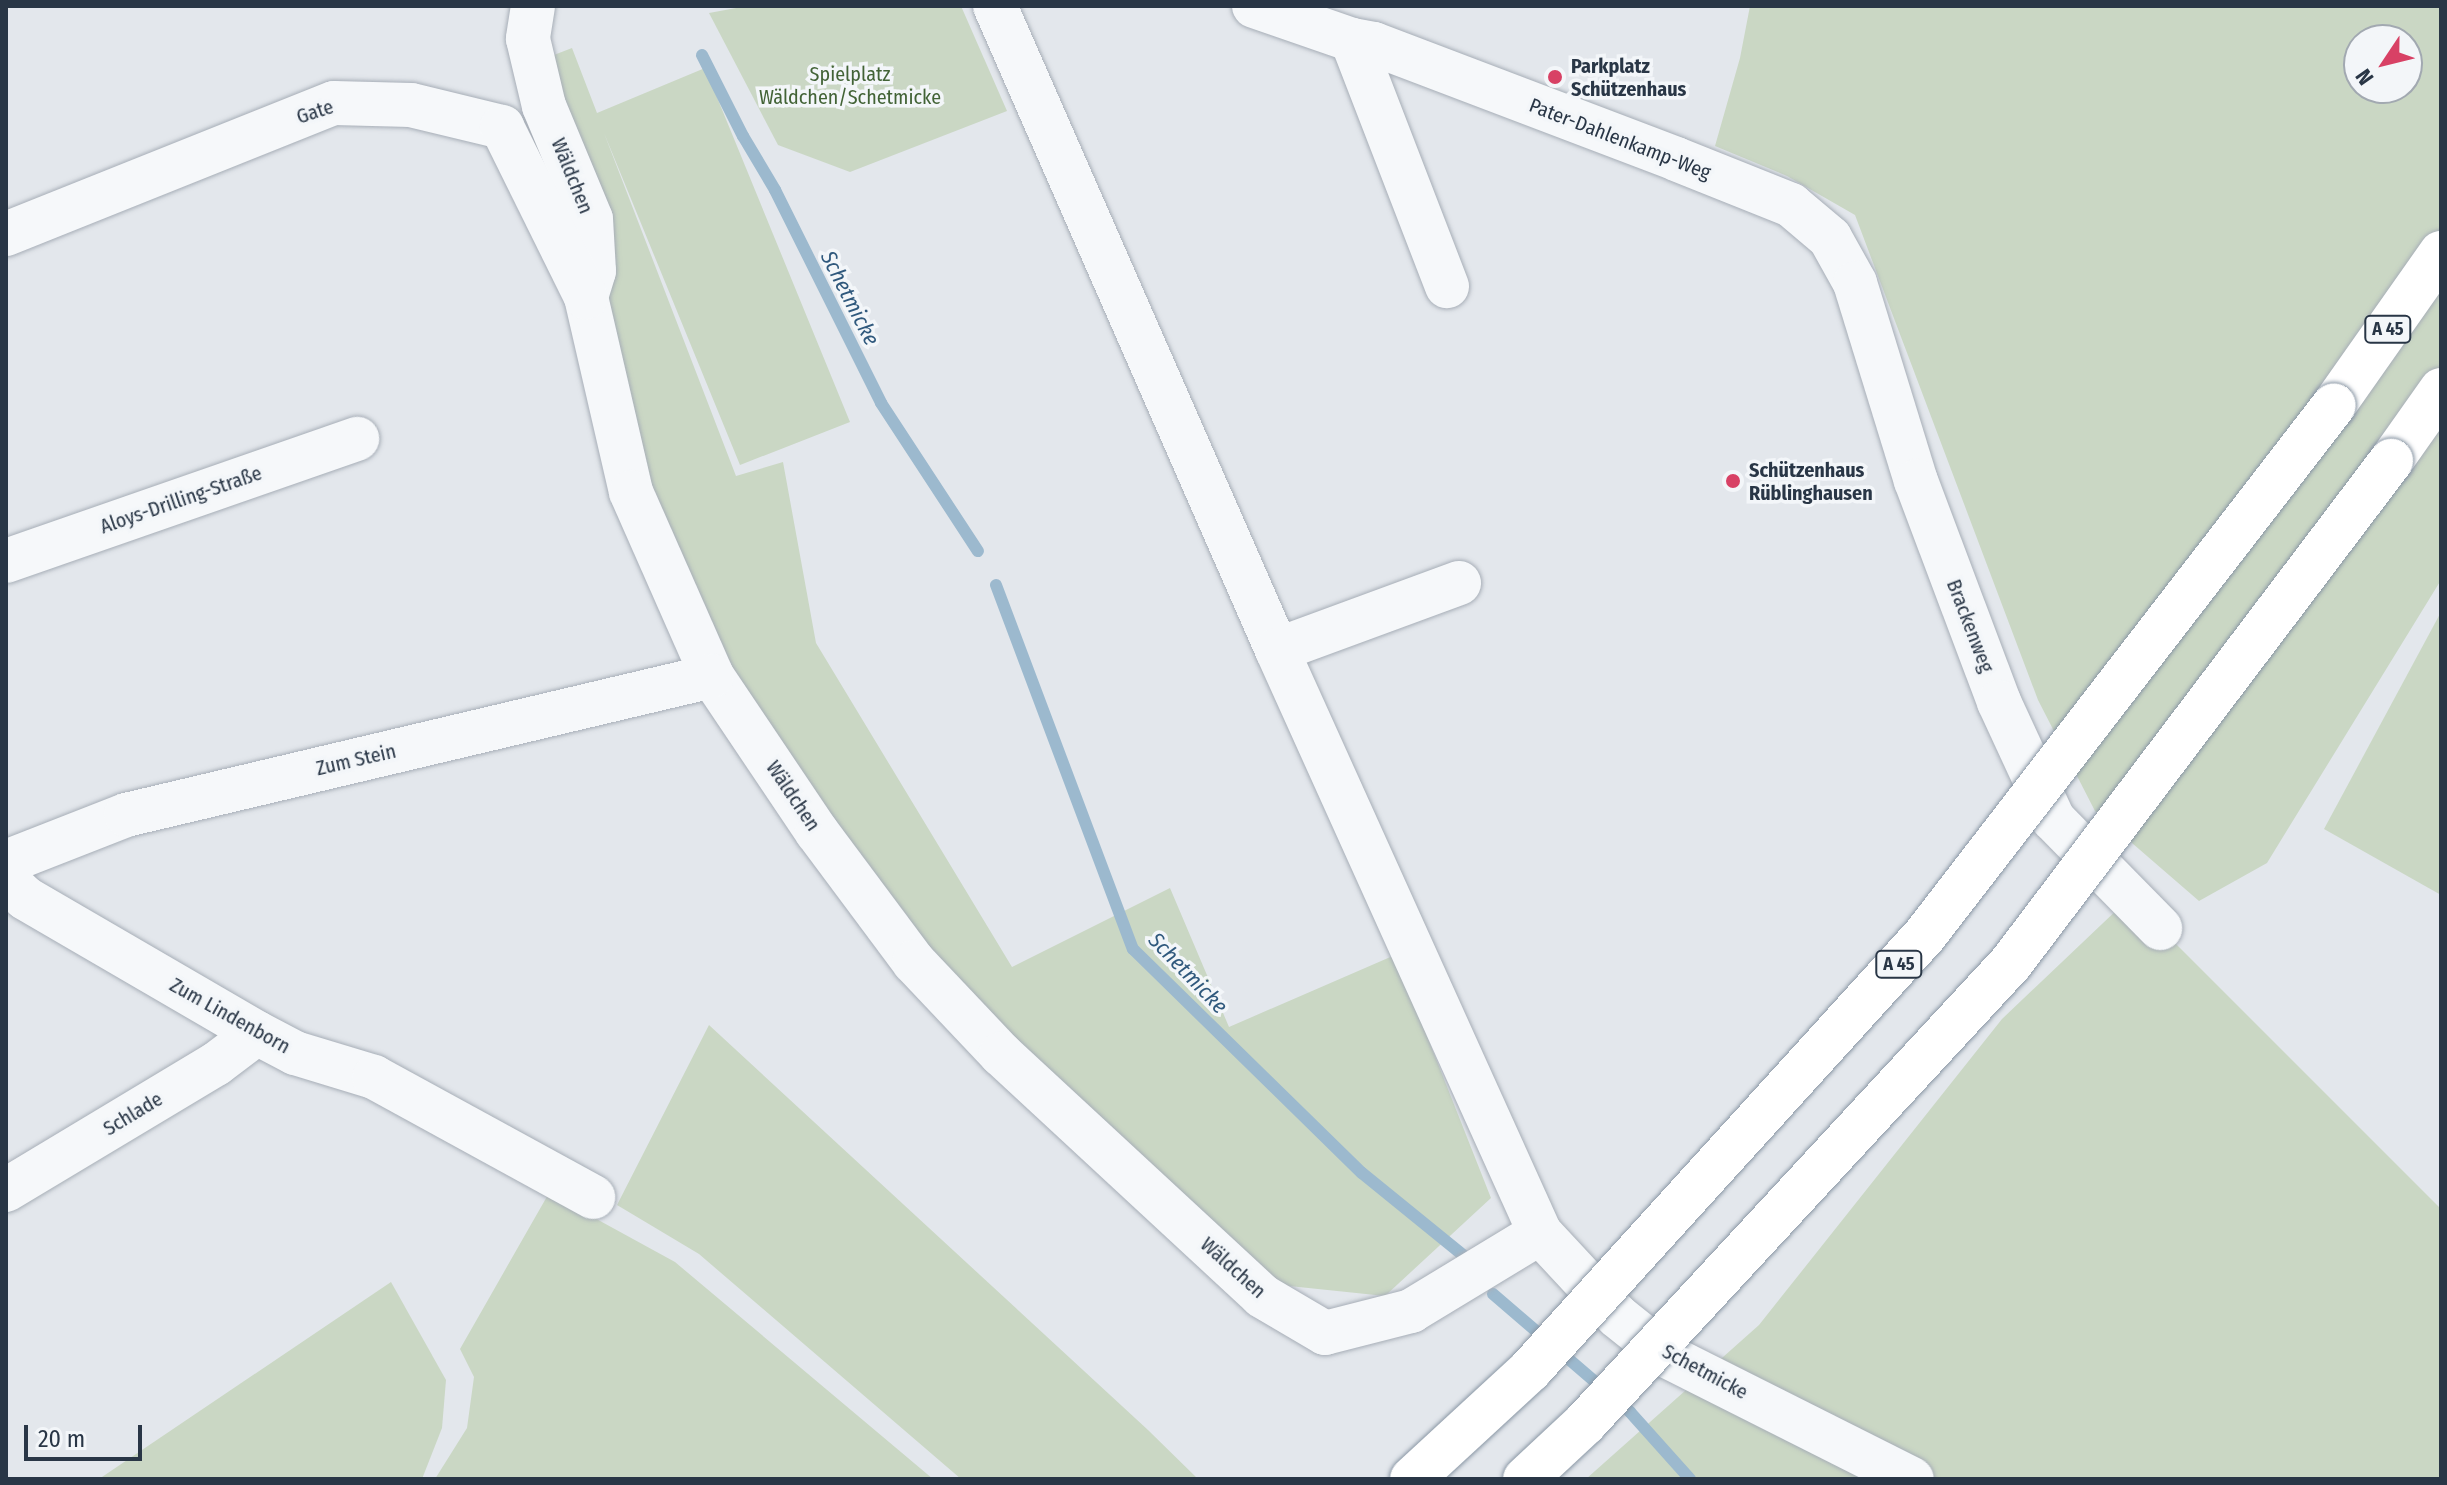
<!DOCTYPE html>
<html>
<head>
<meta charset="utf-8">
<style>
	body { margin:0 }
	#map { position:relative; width:2447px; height:1485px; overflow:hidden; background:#e3e7ec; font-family:"Fira Sans Condensed",sans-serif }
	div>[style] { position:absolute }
	.green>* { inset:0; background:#cad7c4 }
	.stream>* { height:12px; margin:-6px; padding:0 6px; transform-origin:6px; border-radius:6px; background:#9cb9ce }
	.roads { filter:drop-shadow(0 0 2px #a7aeb7) drop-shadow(0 0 2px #a7aeb7) }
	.minor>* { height:44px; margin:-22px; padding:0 22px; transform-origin:22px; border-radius:22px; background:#f6f8fa }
	.highway>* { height:44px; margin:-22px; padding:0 22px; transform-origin:22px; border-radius:22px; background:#fff }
	.bridges { filter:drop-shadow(0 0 2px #8996a4) drop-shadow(0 0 2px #8996a4) }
	.highway-bridge>* { height:44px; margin:-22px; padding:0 22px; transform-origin:22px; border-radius:22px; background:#fff }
	.dots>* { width:22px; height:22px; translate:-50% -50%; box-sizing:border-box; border:4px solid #f3f6f9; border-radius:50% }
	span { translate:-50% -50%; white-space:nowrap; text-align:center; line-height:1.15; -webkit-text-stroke:7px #f3f6f9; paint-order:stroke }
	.shield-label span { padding:2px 6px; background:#f3f6f9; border:2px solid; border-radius:6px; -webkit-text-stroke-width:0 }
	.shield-label { font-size:18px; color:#293646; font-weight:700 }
	.poi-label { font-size:20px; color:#293646; font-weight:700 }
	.left { translate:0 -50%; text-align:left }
	.park-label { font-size:20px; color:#426336 }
	.street-label { font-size:20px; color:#293646 }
	.water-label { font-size:22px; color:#30597d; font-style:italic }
	.frame { position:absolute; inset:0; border:8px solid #293646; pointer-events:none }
	.north { position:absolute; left:2343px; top:24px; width:80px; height:80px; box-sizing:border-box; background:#f3f6f9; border:2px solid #a2a9b1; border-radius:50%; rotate:235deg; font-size:22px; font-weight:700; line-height:32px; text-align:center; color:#293646 }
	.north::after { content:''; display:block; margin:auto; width:28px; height:36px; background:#d84165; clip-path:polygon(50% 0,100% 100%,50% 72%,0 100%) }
	.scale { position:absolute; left:24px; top:1425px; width:118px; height:36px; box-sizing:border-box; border:4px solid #293646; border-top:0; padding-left:10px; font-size:24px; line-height:28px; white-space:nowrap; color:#293646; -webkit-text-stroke:6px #f3f6f9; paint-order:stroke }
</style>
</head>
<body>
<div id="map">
	<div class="green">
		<i style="clip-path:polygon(747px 6px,961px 6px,1007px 111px,850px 172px,778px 145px,709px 13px)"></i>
		<i style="clip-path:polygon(evenodd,1750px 6px,2441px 6px,2441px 580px,2267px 863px,2199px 901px,2095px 811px,2038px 700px,1855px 215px,1787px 176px,1715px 146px,1740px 58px,1750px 6px,2359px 40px,2407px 40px,2407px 88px,2359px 88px,2359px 40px)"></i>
		<i style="clip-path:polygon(572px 48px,597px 113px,705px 68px,850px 422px,740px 465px,604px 133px,736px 476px,783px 462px,816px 643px,1012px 967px,1170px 888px,1229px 1027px,1395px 955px,1491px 1198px,1385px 1296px,1260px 1283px,926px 977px,771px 744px,632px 495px,541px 60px)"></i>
		<i style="clip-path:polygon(2441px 612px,2441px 895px,2324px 829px)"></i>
		<i style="clip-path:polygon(2122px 905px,2160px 928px,2441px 1209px,2441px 1479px,1586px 1479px,1759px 1325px,2002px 1019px)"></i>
		<i style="clip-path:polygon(709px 1025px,1148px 1430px,1198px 1479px,961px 1479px,699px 1254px,617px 1205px)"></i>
		<i style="clip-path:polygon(549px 1193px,675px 1262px,933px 1479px,435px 1479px,467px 1428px,474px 1377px,460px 1349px)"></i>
		<i style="clip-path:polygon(391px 1282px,446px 1380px,442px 1428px,422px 1479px,99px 1479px)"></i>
	</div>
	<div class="stream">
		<i style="left:702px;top:55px;width:91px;rotate:63.2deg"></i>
		<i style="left:743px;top:136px;width:63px;rotate:59.3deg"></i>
		<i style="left:775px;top:190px;width:238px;rotate:63.5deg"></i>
		<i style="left:881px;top:403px;width:177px;rotate:56.8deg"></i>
		<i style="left:996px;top:585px;width:389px;rotate:69.4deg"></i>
		<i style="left:1133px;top:949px;width:320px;rotate:44.4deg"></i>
		<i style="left:1362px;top:1173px;width:130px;rotate:39.1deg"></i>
		<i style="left:1493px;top:1294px;width:181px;rotate:40.7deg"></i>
		<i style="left:1630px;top:1412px;width:90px;rotate:48.2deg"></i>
	</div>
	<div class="roads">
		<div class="minor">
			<i style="left:533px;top:6px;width:33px;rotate:99deg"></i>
			<i style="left:528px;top:39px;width:69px;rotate:76.6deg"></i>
			<i style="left:544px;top:106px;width:122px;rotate:67.4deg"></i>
			<i style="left:591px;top:219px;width:52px;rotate:86.7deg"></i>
			<i style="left:594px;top:271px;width:27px;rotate:107deg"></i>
			<i style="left:586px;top:297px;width:200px;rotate:77deg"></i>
			<i style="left:631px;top:492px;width:201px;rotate:66.2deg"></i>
			<i style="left:712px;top:676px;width:188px;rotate:56.1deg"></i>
			<i style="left:817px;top:832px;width:162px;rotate:53.3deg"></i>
			<i style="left:914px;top:962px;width:127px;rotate:46.6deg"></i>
			<i style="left:1001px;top:1054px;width:356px;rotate:42.8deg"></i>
			<i style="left:1262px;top:1296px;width:73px;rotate:30.4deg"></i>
			<i style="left:1325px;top:1333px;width:89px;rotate:-14.3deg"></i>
			<i style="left:1411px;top:1311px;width:151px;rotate:-31.2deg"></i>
			<i style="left:995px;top:6px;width:703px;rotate:66.35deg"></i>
			<i style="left:1277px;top:650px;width:640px;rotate:65.72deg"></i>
			<i style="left:1540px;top:1233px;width:113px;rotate:47.1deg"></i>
			<i style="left:1617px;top:1316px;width:64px;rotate:38.7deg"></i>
			<i style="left:1667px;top:1356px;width:274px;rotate:26.7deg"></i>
			<i style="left:1254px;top:6px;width:104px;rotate:19.1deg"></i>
			<i style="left:1352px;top:40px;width:22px;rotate:10deg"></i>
			<i style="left:1374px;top:44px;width:323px;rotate:20.8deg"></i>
			<i style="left:1676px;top:159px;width:124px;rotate:21.8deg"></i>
			<i style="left:1791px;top:205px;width:51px;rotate:40.2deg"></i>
			<i style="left:1830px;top:238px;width:51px;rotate:60.9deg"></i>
			<i style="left:1855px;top:283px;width:207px;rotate:72.9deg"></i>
			<i style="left:1916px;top:481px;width:236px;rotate:69.4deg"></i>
			<i style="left:1999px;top:702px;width:129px;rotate:65.2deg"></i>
			<i style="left:2053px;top:819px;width:153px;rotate:45.5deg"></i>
			<i style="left:1352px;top:40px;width:264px;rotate:68.9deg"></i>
			<i style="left:6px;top:234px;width:353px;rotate:-21.8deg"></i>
			<i style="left:334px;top:103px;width:77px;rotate:1.5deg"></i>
			<i style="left:411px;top:105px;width:94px;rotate:13.6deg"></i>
			<i style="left:502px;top:127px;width:190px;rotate:63.7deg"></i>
			<i style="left:6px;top:561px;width:372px;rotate:-19.2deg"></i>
			<i style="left:1277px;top:650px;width:194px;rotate:-20.2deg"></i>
			<i style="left:6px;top:862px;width:129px;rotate:-21.4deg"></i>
			<i style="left:126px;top:815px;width:602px;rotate:-13.34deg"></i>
			<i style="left:6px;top:880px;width:26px;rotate:43deg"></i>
			<i style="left:25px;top:898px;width:268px;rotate:30.2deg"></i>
			<i style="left:257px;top:1033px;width:43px;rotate:27.8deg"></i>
			<i style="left:295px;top:1053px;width:83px;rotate:16.9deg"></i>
			<i style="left:374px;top:1077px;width:250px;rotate:28.7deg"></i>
			<i style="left:6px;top:1190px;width:245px;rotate:-31deg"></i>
			<i style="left:216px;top:1064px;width:51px;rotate:-37.1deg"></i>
		</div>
		<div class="highway">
			<i style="left:2334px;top:405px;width:186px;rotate:-54.9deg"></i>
			<i style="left:2391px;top:461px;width:87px;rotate:-54.8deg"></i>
		</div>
	</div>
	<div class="bridges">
		<div class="highway-bridge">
			<i style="left:1412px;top:1479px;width:161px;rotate:-42.7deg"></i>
			<i style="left:1530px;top:1370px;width:588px;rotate:-47.76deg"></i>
			<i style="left:1925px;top:935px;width:669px;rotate:-52.34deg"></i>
			<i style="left:1525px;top:1479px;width:82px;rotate:-43deg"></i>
			<i style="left:1585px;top:1423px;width:627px;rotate:-47.2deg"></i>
			<i style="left:2011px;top:963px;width:630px;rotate:-52.88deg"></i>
		</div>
	</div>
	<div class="dots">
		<i style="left:1555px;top:77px;background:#d84165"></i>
		<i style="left:1733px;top:481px;background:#d84165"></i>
	</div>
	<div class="shield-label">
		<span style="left:2388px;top:329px">A 45</span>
		<span style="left:1899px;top:964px">A 45</span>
	</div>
	<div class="poi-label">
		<span class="left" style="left:1571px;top:78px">Parkplatz<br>Schützenhaus</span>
		<span class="left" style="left:1749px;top:482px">Schützenhaus<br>Rüblinghausen</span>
	</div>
	<div class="park-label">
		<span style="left:850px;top:86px">Spielplatz<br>Wäldchen/Schetmicke</span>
	</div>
	<div class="street-label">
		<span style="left:315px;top:112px;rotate:-18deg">Gate</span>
		<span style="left:1620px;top:139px;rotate:21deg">Pater-Dahlenkamp-Weg</span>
		<span style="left:572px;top:176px;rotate:68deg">Wäldchen</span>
		<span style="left:181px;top:500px;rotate:-19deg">Aloys-Drilling-Straße</span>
		<span style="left:1970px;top:626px;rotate:69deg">Brackenweg</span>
		<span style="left:356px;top:760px;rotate:-13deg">Zum Stein</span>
		<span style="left:793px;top:796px;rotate:56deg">Wäldchen</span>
		<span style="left:230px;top:1016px;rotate:29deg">Zum Lindenborn</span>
		<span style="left:133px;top:1114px;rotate:-31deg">Schlade</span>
		<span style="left:1233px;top:1268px;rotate:42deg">Wäldchen</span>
		<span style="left:1705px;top:1372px;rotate:28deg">Schetmicke</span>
	</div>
	<div class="water-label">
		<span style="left:850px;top:298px;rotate:63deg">Schetmicke</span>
		<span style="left:1188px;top:973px;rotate:46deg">Schetmicke</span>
	</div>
	<div class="frame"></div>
	<div class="north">N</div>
	<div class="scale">20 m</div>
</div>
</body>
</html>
